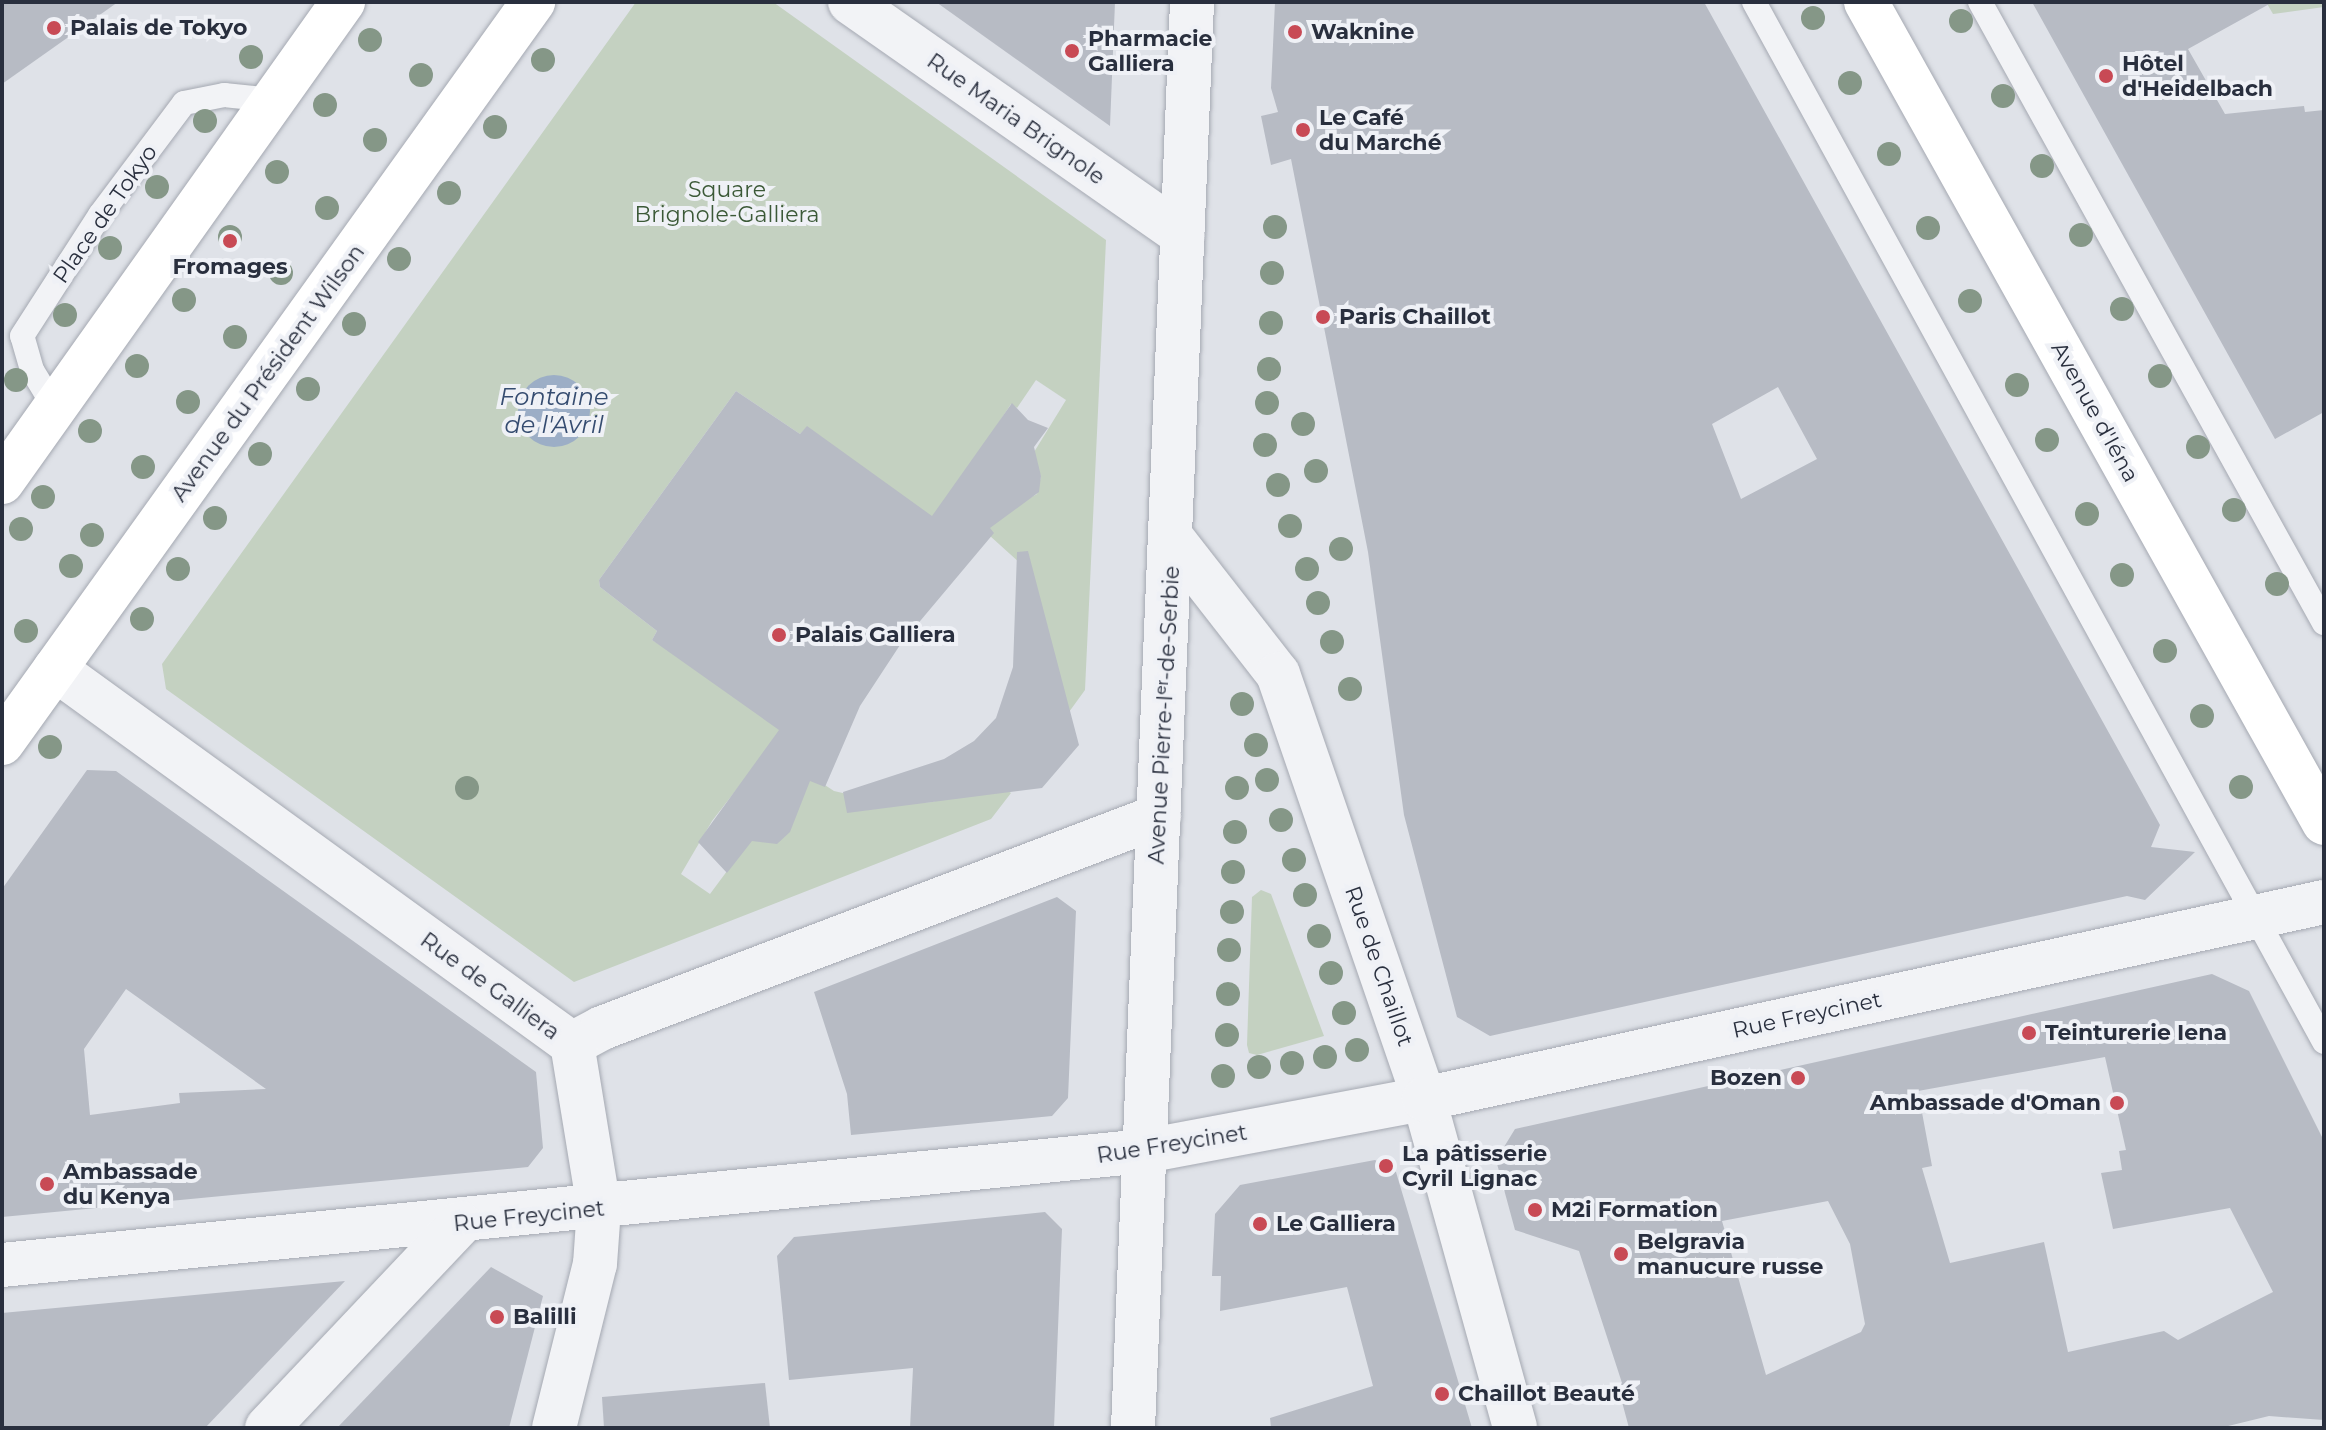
<!DOCTYPE html>
<html>
<head>
<meta charset="utf-8">
<style>
	body { margin:0 }
	#map { position:relative; width:2326px; height:1430px; overflow:hidden; background:#dfe2e8; font-family:Montserrat,sans-serif }
	div>[style] { position:absolute }
	.green>* { inset:0; background:#c4d1c1 }
	.water>* { inset:0; background:#9caec6 }
	.round { border-radius:50% }
	.building>* { inset:0; background:#b7bbc4 }
	.roads { filter:drop-shadow(0 0 2px #a5a9b2) drop-shadow(0 0 2px #a5a9b2) }
	.lane>* { height:24px; margin:-12px; padding:0 12px; transform-origin:12px; border-radius:12px; background:#f2f3f6 }
	.street>* { height:44px; margin:-22px; padding:0 22px; transform-origin:22px; border-radius:22px; background:#f2f3f6 }
	.primary>* { height:44px; margin:-22px; padding:0 22px; transform-origin:22px; border-radius:22px; background:#fff }
	.trees>* { width:24px; height:24px; margin:-12px; border-radius:50%; background:#859787 }
	.dots>* { width:22px; height:22px; translate:-50% -50%; box-sizing:border-box; border:4px solid #eff1f6; border-radius:50% }
	span { translate:-50% -50%; white-space:nowrap; text-align:center; line-height:1.15; -webkit-text-stroke:8px #eff1f6; paint-order:stroke }
	.poi-label { font-size:22px; color:#292f3e; font-weight:700 }
	.left { translate:0 -50%; text-align:left }
	.right { translate:-100% -50%; text-align:right }
	.street-label { font-size:22px; color:#292f3e }
	.park-label { font-size:22px; color:#3b5937 }
	.water-label { font-size:24px; color:#354c70; font-style:italic }
	.frame { position:absolute; inset:0; border:4px solid #292f3e; pointer-events:none }
</style>
</head>
<body>
<div id="map">
	<div class="green">
		<i style="clip-path:polygon(636px 2px,773px 2px,1106px 240px,1085px 690px,1069px 712px,1021px 564px,979px 526px,1037px 494px,1041px 476px,1031px 457px,1066px 400px,1036px 380px,1017px 408px,1011px 404px,930px 527px,807px 427px,800px 434px,736px 391px,599px 580px,600px 587px,657px 631px,652px 640px,788px 723px,712px 821px,681px 874px,710px 894px,802px 770px,834px 791px,890px 804px,933px 802px,991px 779px,1011px 793px,991px 819px,574px 982px,166px 689px,162px 664px)"></i>
		<i style="clip-path:polygon(2266px 2px,2324px 2px,2324px 7px,2273px 14px)"></i>
		<i style="clip-path:polygon(1261px 890px,1271px 894px,1324px 1036px,1257px 1055px,1249px 1053px,1247px 1045px,1252px 897px)"></i>
	</div>
	<div class="water">
		<i class="round" style="left:518px;top:375px;width:72px;height:72px"></i>
	</div>
	<div class="building">
		<i style="clip-path:polygon(2px 2px,118px 2px,2px 84px)"></i>
		<i style="clip-path:polygon(936px 2px,1115px 2px,1110px 126px)"></i>
		<i style="clip-path:polygon(evenodd,1275px 2px,1704px 2px,2160px 825px,2151px 847px,2195px 852px,2145px 900px,2127px 896px,2081px 906px,1490px 1036px,1457px 1017px,1404px 815px,1368px 552px,1291px 159px,1271px 165px,1261px 116px,1278px 112px,1271px 88px,1275px 2px,1778px 387px,1817px 459px,1741px 499px,1712px 424px,1778px 387px)"></i>
		<i style="clip-path:polygon(2032px 2px,2273px 2px,2188px 49px,2225px 114px,2304px 106px,2305px 112px,2324px 110px,2324px 412px,2275px 439px)"></i>
		<i style="clip-path:polygon(736px 391px,800px 434px,807px 426px,932px 516px,1012px 403px,1028px 420px,1048px 428px,1034px 447px,1041px 476px,1039px 492px,990px 528px,994px 533px,900px 645px,860px 706px,825px 787px,810px 781px,790px 832px,777px 844px,752px 841px,727px 873px,698px 842px,779px 730px,652px 640px,657px 631px,600px 587px,599px 580px)"></i>
		<i style="clip-path:polygon(1028px 551px,1079px 745px,1042px 788px,847px 813px,843px 792px,944px 759px,974px 741px,996px 718px,1013px 667px,1017px 552px)"></i>
		<i style="clip-path:polygon(evenodd,87px 770px,116px 771px,536px 1072px,543px 1148px,528px 1167px,2px 1217px,2px 889px,87px 770px,126px 989px,266px 1089px,179px 1093px,180px 1103px,90px 1115px,84px 1049px,126px 989px)"></i>
		<i style="clip-path:polygon(1057px 897px,1076px 911px,1068px 1098px,1052px 1116px,851px 1135px,847px 1094px,814px 992px)"></i>
		<i style="clip-path:polygon(evenodd,2212px 974px,2249px 991px,2324px 1141px,2324px 1420px,2269px 1416px,2220px 1428px,1629px 1428px,1618px 1387px,1622px 1383px,1579px 1251px,1515px 1230px,1496px 1160px,1515px 1129px,2212px 974px,2105px 1057px,2126px 1150px,2119px 1151px,2122px 1170px,2101px 1173px,2113px 1229px,2230px 1208px,2273px 1292px,2178px 1340px,2164px 1331px,2068px 1352px,2044px 1242px,1950px 1263px,1922px 1168px,1932px 1166px,1918px 1091px,2105px 1057px,2212px 974px,1828px 1201px,1850px 1244px,1865px 1324px,1861px 1332px,1766px 1375px,1722px 1221px,1828px 1201px)"></i>
		<i style="clip-path:polygon(1375px 1160px,1396px 1172px,1472px 1428px,1271px 1428px,1270px 1418px,1373px 1386px,1347px 1287px,1220px 1311px,1221px 1276px,1212px 1276px,1215px 1214px,1240px 1185px)"></i>
		<i style="clip-path:polygon(1045px 1212px,1062px 1229px,1054px 1428px,910px 1428px,913px 1368px,789px 1380px,777px 1256px,794px 1237px)"></i>
		<i style="clip-path:polygon(491px 1267px,543px 1296px,509px 1428px,337px 1428px)"></i>
		<i style="clip-path:polygon(345px 1281px,205px 1428px,2px 1428px,2px 1313px)"></i>
		<i style="clip-path:polygon(765px 1383px,770px 1428px,604px 1428px,602px 1397px)"></i>
	</div>
	<div class="roads">
		<div class="lane">
			<i style="left:1754px;top:2px;width:1186px;rotate:61.27deg"></i>
			<i style="left:1980px;top:2px;width:710px;rotate:61.02deg"></i>
			<i style="left:55px;top:408px;width:44px;rotate:-121.2deg"></i>
			<i style="left:32px;top:370px;width:35px;rotate:-106deg"></i>
			<i style="left:22px;top:336px;width:144px;rotate:-57.2deg"></i>
			<i style="left:100px;top:215px;width:140px;rotate:-53.1deg"></i>
			<i style="left:184px;top:103px;width:41px;rotate:-11.3deg"></i>
			<i style="left:224px;top:95px;width:49px;rotate:5.8deg"></i>
		</div>
		<div class="street">
			<i style="left:850px;top:2px;width:406px;rotate:35deg"></i>
			<i style="left:1172px;top:538px;width:172px;rotate:52.1deg"></i>
			<i style="left:1278px;top:674px;width:449px;rotate:71deg"></i>
			<i style="left:1424px;top:1099px;width:341px;rotate:74.5deg"></i>
			<i style="left:55px;top:669px;width:639px;rotate:35.95deg"></i>
			<i style="left:572px;top:1044px;width:34px;rotate:-28deg"></i>
			<i style="left:602px;top:1028px;width:596px;rotate:-20.84deg"></i>
			<i style="left:2px;top:1265px;width:1149px;rotate:-5.7deg"></i>
			<i style="left:1145px;top:1151px;width:284px;rotate:-10.6deg"></i>
			<i style="left:1424px;top:1099px;width:921px;rotate:-12.35deg"></i>
			<i style="left:267px;top:1428px;width:282px;rotate:-46.6deg"></i>
			<i style="left:554px;top:1428px;width:169px;rotate:-76deg"></i>
			<i style="left:595px;top:1264px;width:56px;rotate:-85.9deg"></i>
			<i style="left:599px;top:1208px;width:166px;rotate:-99.3deg"></i>
			<i style="left:1133px;top:1428px;width:1427px;rotate:-87.63deg"></i>
		</div>
		<div class="primary">
			<i style="left:1866px;top:2px;width:940px;rotate:60.84deg"></i>
			<i style="left:2px;top:482px;width:589px;rotate:-54.61deg"></i>
			<i style="left:2px;top:743px;width:912px;rotate:-54.37deg"></i>
		</div>
	</div>
	<div class="trees">
		<i style="left:1813px;top:18px"></i>
		<i style="left:1961px;top:21px"></i>
		<i style="left:370px;top:40px"></i>
		<i style="left:251px;top:57px"></i>
		<i style="left:543px;top:60px"></i>
		<i style="left:421px;top:75px"></i>
		<i style="left:1850px;top:83px"></i>
		<i style="left:2003px;top:96px"></i>
		<i style="left:325px;top:105px"></i>
		<i style="left:205px;top:121px"></i>
		<i style="left:495px;top:127px"></i>
		<i style="left:375px;top:140px"></i>
		<i style="left:1889px;top:154px"></i>
		<i style="left:2042px;top:166px"></i>
		<i style="left:277px;top:172px"></i>
		<i style="left:157px;top:187px"></i>
		<i style="left:449px;top:193px"></i>
		<i style="left:327px;top:208px"></i>
		<i style="left:1275px;top:227px"></i>
		<i style="left:1928px;top:228px"></i>
		<i style="left:2081px;top:235px"></i>
		<i style="left:230px;top:237px"></i>
		<i style="left:110px;top:248px"></i>
		<i style="left:399px;top:259px"></i>
		<i style="left:281px;top:273px"></i>
		<i style="left:1272px;top:273px"></i>
		<i style="left:184px;top:300px"></i>
		<i style="left:1970px;top:301px"></i>
		<i style="left:2122px;top:309px"></i>
		<i style="left:65px;top:315px"></i>
		<i style="left:1271px;top:323px"></i>
		<i style="left:354px;top:324px"></i>
		<i style="left:235px;top:337px"></i>
		<i style="left:137px;top:366px"></i>
		<i style="left:1269px;top:369px"></i>
		<i style="left:2160px;top:376px"></i>
		<i style="left:16px;top:380px"></i>
		<i style="left:2017px;top:385px"></i>
		<i style="left:308px;top:389px"></i>
		<i style="left:188px;top:402px"></i>
		<i style="left:1267px;top:403px"></i>
		<i style="left:1303px;top:424px"></i>
		<i style="left:90px;top:431px"></i>
		<i style="left:2047px;top:440px"></i>
		<i style="left:1265px;top:445px"></i>
		<i style="left:2198px;top:447px"></i>
		<i style="left:260px;top:454px"></i>
		<i style="left:143px;top:467px"></i>
		<i style="left:1316px;top:471px"></i>
		<i style="left:1278px;top:485px"></i>
		<i style="left:43px;top:497px"></i>
		<i style="left:2234px;top:510px"></i>
		<i style="left:2087px;top:514px"></i>
		<i style="left:215px;top:518px"></i>
		<i style="left:1290px;top:526px"></i>
		<i style="left:21px;top:529px"></i>
		<i style="left:92px;top:535px"></i>
		<i style="left:1341px;top:549px"></i>
		<i style="left:71px;top:566px"></i>
		<i style="left:178px;top:569px"></i>
		<i style="left:1307px;top:569px"></i>
		<i style="left:2122px;top:575px"></i>
		<i style="left:2277px;top:584px"></i>
		<i style="left:1318px;top:603px"></i>
		<i style="left:142px;top:619px"></i>
		<i style="left:26px;top:631px"></i>
		<i style="left:1332px;top:642px"></i>
		<i style="left:2165px;top:651px"></i>
		<i style="left:1350px;top:689px"></i>
		<i style="left:1242px;top:704px"></i>
		<i style="left:2202px;top:716px"></i>
		<i style="left:1256px;top:745px"></i>
		<i style="left:50px;top:747px"></i>
		<i style="left:1267px;top:780px"></i>
		<i style="left:2241px;top:787px"></i>
		<i style="left:467px;top:788px"></i>
		<i style="left:1237px;top:788px"></i>
		<i style="left:1281px;top:820px"></i>
		<i style="left:1235px;top:832px"></i>
		<i style="left:1294px;top:860px"></i>
		<i style="left:1233px;top:872px"></i>
		<i style="left:1305px;top:895px"></i>
		<i style="left:1232px;top:912px"></i>
		<i style="left:1319px;top:936px"></i>
		<i style="left:1229px;top:950px"></i>
		<i style="left:1331px;top:973px"></i>
		<i style="left:1228px;top:994px"></i>
		<i style="left:1344px;top:1013px"></i>
		<i style="left:1227px;top:1035px"></i>
		<i style="left:1357px;top:1050px"></i>
		<i style="left:1325px;top:1057px"></i>
		<i style="left:1292px;top:1063px"></i>
		<i style="left:1259px;top:1067px"></i>
		<i style="left:1223px;top:1076px"></i>
	</div>
	<div class="dots">
		<i style="left:54px;top:28px;background:#c84a55"></i>
		<i style="left:1295px;top:32px;background:#c84a55"></i>
		<i style="left:1072px;top:51px;background:#c84a55"></i>
		<i style="left:2106px;top:76px;background:#c84a55"></i>
		<i style="left:1303px;top:130px;background:#c84a55"></i>
		<i style="left:230px;top:241px;background:#c84a55"></i>
		<i style="left:1323px;top:317px;background:#c84a55"></i>
		<i style="left:779px;top:635px;background:#c84a55"></i>
		<i style="left:2029px;top:1033px;background:#c84a55"></i>
		<i style="left:1798px;top:1078px;background:#c84a55"></i>
		<i style="left:2117px;top:1103px;background:#c84a55"></i>
		<i style="left:1386px;top:1166px;background:#c84a55"></i>
		<i style="left:47px;top:1184px;background:#c84a55"></i>
		<i style="left:1535px;top:1210px;background:#c84a55"></i>
		<i style="left:1260px;top:1224px;background:#c84a55"></i>
		<i style="left:1621px;top:1254px;background:#c84a55"></i>
		<i style="left:497px;top:1317px;background:#c84a55"></i>
		<i style="left:1442px;top:1394px;background:#c84a55"></i>
	</div>
	<div class="poi-label">
		<span class="left" style="left:70px;top:28px">Palais de Tokyo</span>
		<span class="left" style="left:1311px;top:32px">Waknine</span>
		<span class="left" style="left:1088px;top:51px">Pharmacie<br>Galliera</span>
		<span class="left" style="left:2122px;top:76px">Hôtel<br>d'Heidelbach</span>
		<span class="left" style="left:1319px;top:130px">Le Café<br>du Marché</span>
		<span style="left:230px;top:267px">Fromages</span>
		<span class="left" style="left:1339px;top:317px">Paris Chaillot</span>
		<span class="left" style="left:795px;top:635px">Palais Galliera</span>
		<span class="left" style="left:2045px;top:1033px">Teinturerie Iena</span>
		<span class="right" style="left:1782px;top:1078px">Bozen</span>
		<span class="right" style="left:2101px;top:1103px">Ambassade d'Oman</span>
		<span class="left" style="left:1402px;top:1166px">La pâtisserie<br>Cyril Lignac</span>
		<span class="left" style="left:63px;top:1184px">Ambassade<br>du Kenya</span>
		<span class="left" style="left:1551px;top:1210px">M2i Formation</span>
		<span class="left" style="left:1276px;top:1224px">Le Galliera</span>
		<span class="left" style="left:1637px;top:1254px">Belgravia<br>manucure russe</span>
		<span class="left" style="left:513px;top:1317px">Balilli</span>
		<span class="left" style="left:1458px;top:1394px">Chaillot Beauté</span>
	</div>
	<div class="street-label">
		<span style="left:1016px;top:119px;rotate:35deg">Rue Maria Brignole</span>
		<span style="left:105px;top:214px;rotate:-55deg">Place de Tokyo</span>
		<span style="left:268px;top:373px;rotate:-54deg">Avenue du Président Wilson</span>
		<span style="left:2095px;top:412px;rotate:61deg">Avenue d'Iéna</span>
		<span style="left:1164px;top:715px;rotate:-87deg">Avenue Pierre-Iᵉʳ-de-Serbie</span>
		<span style="left:1379px;top:966px;rotate:71deg">Rue de Chaillot</span>
		<span style="left:490px;top:986px;rotate:36deg">Rue de Galliera</span>
		<span style="left:1807px;top:1015px;rotate:-12deg">Rue Freycinet</span>
		<span style="left:1172px;top:1144px;rotate:-9deg">Rue Freycinet</span>
		<span style="left:529px;top:1216px;rotate:-6deg">Rue Freycinet</span>
	</div>
	<div class="park-label">
		<span style="left:727px;top:202px">Square<br>Brignole-Galliera</span>
	</div>
	<div class="water-label">
		<span style="left:554px;top:411px">Fontaine<br>de l'Avril</span>
	</div>
	<div class="frame"></div>
</div>
</body>
</html>
